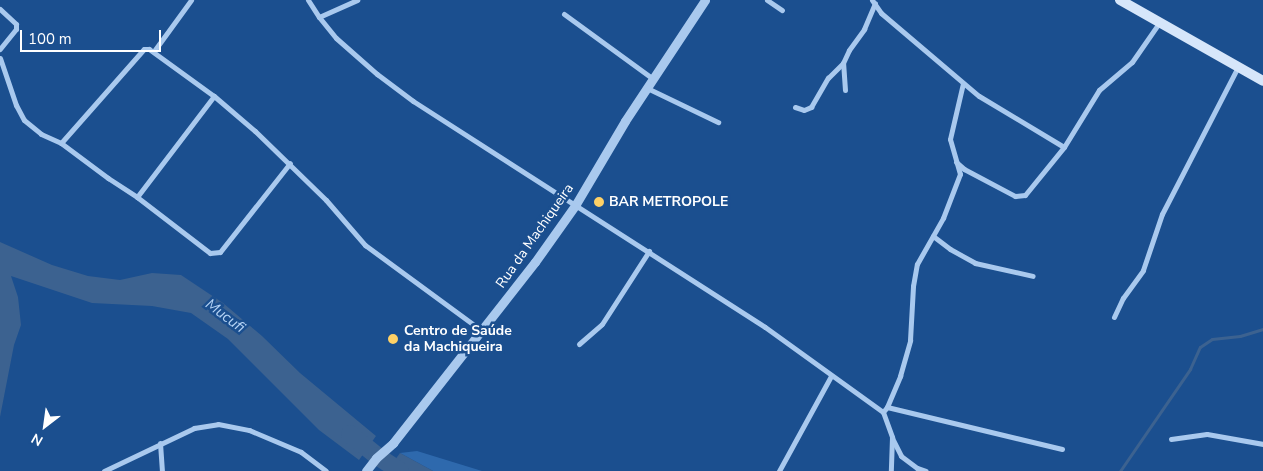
<!DOCTYPE html>
<html>
<head>
<meta charset="utf-8">
<style>
	body { margin:0 }
	#map { position:relative; width:1263px; height:471px; overflow:hidden; background:#1b4f8f; font-family:"Nunito Sans",sans-serif }
	div>[style] { position:absolute }
	.green>* { inset:0; background:#2e69ad }
	.water>* { inset:0; background:#3c6290 }
	.stream>* { height:3px; margin:-1.5px; padding:0 1.5px; transform-origin:1.5px; border-radius:1.5px; background:#3c6290 }
	.river>* { height:18px; margin:-9px; padding:0 9px; transform-origin:9px; border-radius:9px; background:#3c6290 }
	.minor>* { height:5px; margin:-2.5px; padding:0 2.5px; transform-origin:2.5px; border-radius:2.5px; background:#a9c9ee }
	.tertiary>* { height:9px; margin:-4.5px; padding:0 4.5px; transform-origin:4.5px; border-radius:4.5px; background:#a9c9ee }
	.secondary>* { height:10px; margin:-5px; padding:0 5px; transform-origin:5px; border-radius:5px; background:#d6e6fa }
	.dots>* { width:14px; height:14px; translate:-50% -50%; box-sizing:border-box; border:2px solid #1b4f8f; border-radius:50% }
	span { translate:-50% -50%; white-space:nowrap; text-align:center; line-height:1.15; -webkit-text-stroke:5px #1b4f8f; paint-order:stroke }
	.poi-label { font-size:14px; color:#fff; font-weight:700 }
	.left { translate:0 -50%; text-align:left }
	.street-label { font-size:14px; color:#fff }
	.water-label { font-size:15px; color:#b5d3f5; font-style:italic }
	.north { position:absolute; left:20px; top:401px; width:50px; height:50px; -webkit-text-stroke:4px #1b4f8f; paint-order:stroke; rotate:210deg; font-size:14px; font-weight:700; line-height:20px; text-align:center; color:#fff }
	.north::after { content:''; display:block; margin:auto; width:18px; height:22px; background:#fff; clip-path:polygon(50% 0,100% 100%,50% 72%,0 100%) }
	.scale { position:absolute; left:20px; top:30px; width:141px; height:22px; box-sizing:border-box; border:2px solid #fff; border-top:0; padding-left:6px; font-size:15px; line-height:18px; white-space:nowrap; color:#fff; -webkit-text-stroke:4px #1b4f8f; paint-order:stroke }
</style>
</head>
<body>
<div id="map">
	<div class="green">
		<i style="clip-path:polygon(417px 451px,482px 471px,433px 471px,400px 453px)"></i>
	</div>
	<div class="water">
		<i style="clip-path:polygon(0 242px,52px 265px,88px 276px,120px 280px,152px 273px,181px 275px,223px 303px,262px 336px,300px 373px,376px 436px,359px 460px,319px 430px,228px 339px,191px 313px,152px 306px,92px 303px,11px 276px,18px 297px,21px 325px,14px 345px,0 417px)"></i>
		<i style="clip-path:polygon(400px 453px,433px 471px,387px 471px)"></i>
	</div>
	<div class="stream">
		<i style="left:1120px;top:471px;width:124px;rotate:-55.5deg"></i>
		<i style="left:1190px;top:369px;width:24px;rotate:-66deg"></i>
		<i style="left:1200px;top:347px;width:14px;rotate:-34deg"></i>
		<i style="left:1212px;top:339px;width:28px;rotate:-6deg"></i>
		<i style="left:1240px;top:336px;width:24px;rotate:-17deg"></i>
	</div>
	<div class="river">
		<i style="left:350px;top:434px;width:35px;rotate:39deg"></i>
		<i style="left:377px;top:456px;width:27px;rotate:33deg"></i>
	</div>
	<div class="minor">
		<i style="left:308px;top:0;width:20px;rotate:57deg"></i>
		<i style="left:319px;top:17px;width:27px;rotate:51deg"></i>
		<i style="left:336px;top:38px;width:55px;rotate:41.3deg"></i>
		<i style="left:377px;top:74px;width:45px;rotate:36.9deg"></i>
		<i style="left:413px;top:101px;width:418px;rotate:32.7deg"></i>
		<i style="left:765px;top:327px;width:145px;rotate:35.8deg"></i>
		<i style="left:883px;top:412px;width:27px;rotate:70deg"></i>
		<i style="left:892px;top:437px;width:34px;rotate:92deg"></i>
		<i style="left:767px;top:0;width:18px;rotate:34deg"></i>
		<i style="left:872px;top:0;width:16px;rotate:55deg"></i>
		<i style="left:881px;top:13px;width:128px;rotate:40.3deg"></i>
		<i style="left:979px;top:96px;width:99px;rotate:31deg"></i>
		<i style="left:0;top:9px;width:22px;rotate:43deg"></i>
		<i style="left:16px;top:24px;width:5px;rotate:90deg"></i>
		<i style="left:16px;top:29px;width:26px;rotate:129deg"></i>
		<i style="left:564px;top:14px;width:110px;rotate:36.1deg"></i>
		<i style="left:319px;top:17px;width:42px;rotate:-24.1deg"></i>
		<i style="left:154px;top:51px;width:63px;rotate:-54deg"></i>
		<i style="left:0;top:58px;width:50px;rotate:71.2deg"></i>
		<i style="left:16px;top:105px;width:17px;rotate:62deg"></i>
		<i style="left:24px;top:120px;width:22px;rotate:39deg"></i>
		<i style="left:41px;top:134px;width:22px;rotate:24deg"></i>
		<i style="left:61px;top:143px;width:59px;rotate:36.7deg"></i>
		<i style="left:108px;top:178px;width:35px;rotate:33deg"></i>
		<i style="left:137px;top:197px;width:92px;rotate:37.5deg"></i>
		<i style="left:210px;top:253px;width:10px;rotate:-6deg"></i>
		<i style="left:220px;top:252px;width:113px;rotate:-51.8deg"></i>
		<i style="left:647px;top:88px;width:79px;rotate:25.6deg"></i>
		<i style="left:845px;top:90px;width:27px;rotate:-94deg"></i>
		<i style="left:843px;top:63px;width:14px;rotate:-65deg"></i>
		<i style="left:849px;top:50px;width:26px;rotate:-54deg"></i>
		<i style="left:864px;top:29px;width:28px;rotate:-67deg"></i>
		<i style="left:795px;top:107px;width:9px;rotate:18deg"></i>
		<i style="left:804px;top:110px;width:8px;rotate:-23deg"></i>
		<i style="left:811px;top:107px;width:34px;rotate:-60deg"></i>
		<i style="left:828px;top:78px;width:21px;rotate:-45deg"></i>
		<i style="left:61px;top:143px;width:125px;rotate:-48.6deg"></i>
		<i style="left:144px;top:49px;width:5px"></i>
		<i style="left:149px;top:49px;width:80px;rotate:35.9deg"></i>
		<i style="left:214px;top:96px;width:54px;rotate:40.5deg"></i>
		<i style="left:255px;top:131px;width:99px;rotate:44.2deg"></i>
		<i style="left:326px;top:200px;width:60px;rotate:49.1deg"></i>
		<i style="left:365px;top:245px;width:145px;rotate:36.3deg"></i>
		<i style="left:956px;top:162px;width:11px;rotate:41deg"></i>
		<i style="left:964px;top:169px;width:58px;rotate:27.9deg"></i>
		<i style="left:1015px;top:196px;width:10px;rotate:-6deg"></i>
		<i style="left:1025px;top:195px;width:62px;rotate:-50.9deg"></i>
		<i style="left:1064px;top:147px;width:67px;rotate:-58.4deg"></i>
		<i style="left:1099px;top:90px;width:43px;rotate:-40.3deg"></i>
		<i style="left:1132px;top:62px;width:47px;rotate:-55.3deg"></i>
		<i style="left:137px;top:197px;width:127px;rotate:-52.7deg"></i>
		<i style="left:933px;top:236px;width:21px;rotate:37deg"></i>
		<i style="left:950px;top:249px;width:29px;rotate:29deg"></i>
		<i style="left:975px;top:263px;width:59px;rotate:12.6deg"></i>
		<i style="left:1114px;top:317px;width:21px;rotate:-65deg"></i>
		<i style="left:1123px;top:298px;width:34px;rotate:-54deg"></i>
		<i style="left:1143px;top:270px;width:59px;rotate:-71.3deg"></i>
		<i style="left:1162px;top:214px;width:165px;rotate:-62.7deg"></i>
		<i style="left:579px;top:344px;width:30px;rotate:-41deg"></i>
		<i style="left:602px;top:324px;width:87px;rotate:-57.2deg"></i>
		<i style="left:887px;top:407px;width:180px;rotate:13.5deg"></i>
		<i style="left:883px;top:412px;width:6px;rotate:-51deg"></i>
		<i style="left:887px;top:407px;width:34px;rotate:-67deg"></i>
		<i style="left:900px;top:376px;width:37px;rotate:-74deg"></i>
		<i style="left:910px;top:340px;width:54px;rotate:-86.8deg"></i>
		<i style="left:913px;top:286px;width:22px;rotate:-80deg"></i>
		<i style="left:917px;top:264px;width:53px;rotate:-60.5deg"></i>
		<i style="left:943px;top:218px;width:47px;rotate:-68.9deg"></i>
		<i style="left:960px;top:174px;width:36px;rotate:-106deg"></i>
		<i style="left:950px;top:139px;width:57px;rotate:-76.9deg"></i>
		<i style="left:892px;top:438px;width:20px;rotate:63deg"></i>
		<i style="left:901px;top:456px;width:20px;rotate:37deg"></i>
		<i style="left:917px;top:468px;width:9px;rotate:18deg"></i>
		<i style="left:1171px;top:439px;width:36px;rotate:-8deg"></i>
		<i style="left:1207px;top:434px;width:57px;rotate:10.1deg"></i>
		<i style="left:160px;top:443px;width:28px;rotate:86deg"></i>
		<i style="left:104px;top:471px;width:100px;rotate:-25.5deg"></i>
		<i style="left:194px;top:428px;width:24px;rotate:-9deg"></i>
		<i style="left:218px;top:424px;width:32px;rotate:11deg"></i>
		<i style="left:249px;top:430px;width:56px;rotate:22.9deg"></i>
		<i style="left:301px;top:452px;width:31px;rotate:37deg"></i>
		<i style="left:779px;top:471px;width:108px;rotate:-61.3deg"></i>
	</div>
	<div class="tertiary">
		<i style="left:366px;top:471px;width:16px;rotate:-52deg"></i>
		<i style="left:376px;top:458px;width:23px;rotate:-41deg"></i>
		<i style="left:393px;top:443px;width:230px;rotate:-51.9deg"></i>
		<i style="left:535px;top:262px;width:71px;rotate:-54.7deg"></i>
		<i style="left:576px;top:204px;width:96px;rotate:-59.4deg"></i>
		<i style="left:625px;top:121px;width:145px;rotate:-56.5deg"></i>
	</div>
	<div class="secondary">
		<i style="left:1120px;top:0;width:164px;rotate:29.5deg"></i>
	</div>
	<div class="dots">
		<i style="left:599px;top:202px;background:#ffd166"></i>
		<i style="left:393px;top:339px;background:#ffd166"></i>
	</div>
	<div class="poi-label">
		<span class="left" style="left:609px;top:202px">BAR METROPOLE</span>
		<span class="left" style="left:404px;top:339px">Centro de Saúde<br>da Machiqueira</span>
	</div>
	<div class="street-label">
		<span style="left:535px;top:236px;rotate:-55deg">Rua da Machiqueira</span>
	</div>
	<div class="water-label">
		<span style="left:225px;top:316px;rotate:37deg">Mucufi</span>
	</div>
	<div class="north">N</div>
	<div class="scale">100 m</div>
</div>
</body>
</html>
